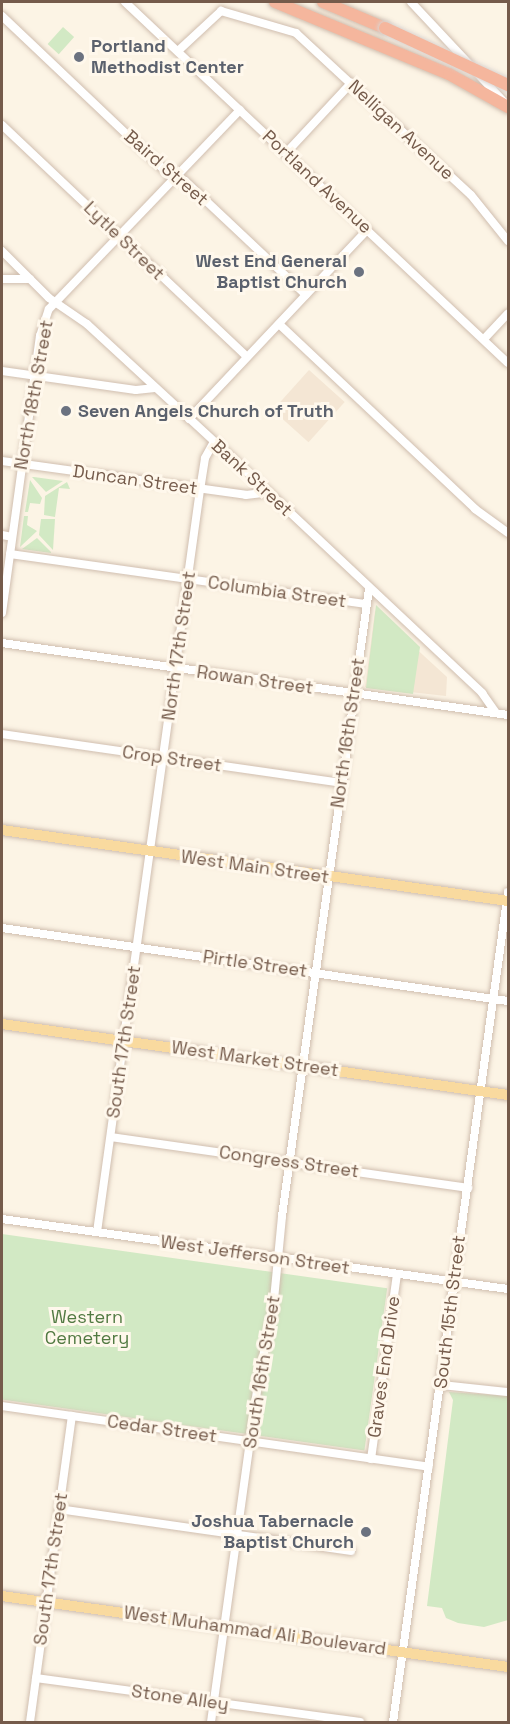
<!DOCTYPE html>
<html>
<head>
<meta charset="utf-8">
<style>
	body { margin:0 }
	#map { position:relative; width:510px; height:1724px; overflow:hidden; background:#fcf4e5; font-family:"Space Grotesk",sans-serif }
	div>[style] { position:absolute }
	.residential>* { inset:0; background:#f4e6d4; transform-origin:0 0 }
	.green>* { inset:0; background:#d2e9c4; transform-origin:0 0 }
	.roads { filter:drop-shadow(0 0 2px #d0beaf) drop-shadow(0 0 2px #d0beaf) }
	.minor>* { height:8px; margin:-4px; padding:0 4px; transform-origin:4px; border-radius:4px; background:#fff }
	.major>* { height:10px; margin:-5px; padding:0 5px; transform-origin:5px; border-radius:5px; background:#f9da9f }
	.highway>* { height:12px; margin:-6px; padding:0 6px; transform-origin:6px; border-radius:6px; background:#f5b69d }
	.bridges { filter:drop-shadow(0 0 2px #dbd4d0) drop-shadow(0 0 2px #dbd4d0) }
	.highway-bridge>* { height:12px; margin:-6px; padding:0 6px; transform-origin:6px; border-radius:6px; background:#f5b69d }
	.dots>* { width:16px; height:16px; translate:-50% -50%; box-sizing:border-box; border:3px solid #fff8ec; border-radius:50% }
	span { translate:-50% -50%; white-space:nowrap; text-align:center; line-height:1.15; -webkit-text-stroke:6px #fff8ec; paint-order:stroke }
	.worship-label { font-size:18px; color:#5b616d; font-weight:700 }
	.left { translate:0 -50%; text-align:left }
	.right { translate:-100% -50%; text-align:right }
	.street-label { font-size:18px; color:#755b4b }
	.park-label { font-size:18px; color:#527a42 }
	.frame { position:absolute; inset:0; border:3px solid #755b4b; pointer-events:none }
</style>
</head>
<body>
<div id="map">
	<div class="residential">
		<i style="left:309px;top:370px;width:48px;height:54px;rotate:42deg"></i>
		<i style="clip-path:polygon(375px 611px,447px 677px,446px 696px,365px 687px)"></i>
	</div>
	<div class="green">
		<i style="left:63px;top:27px;width:15px;height:23px;rotate:42deg"></i>
		<i style="clip-path:polygon(32px 477px,34px 477px,63px 481px,46px 492px)"></i>
		<i style="clip-path:polygon(30px 480px,42px 498px,40px 504px,30px 503px,28px 512px,25px 512px)"></i>
		<i style="clip-path:polygon(67px 482px,70px 489px,59px 488px,55px 517px,44px 515px,45px 496px)"></i>
		<i style="clip-path:polygon(24px 516px,28px 516px,27px 525px,37px 531px,20px 547px)"></i>
		<i style="clip-path:polygon(41px 519px,55px 519px,53px 550px,39px 535px)"></i>
		<i style="clip-path:polygon(37px 538px,51px 552px,51px 553px,22px 549px)"></i>
		<i style="clip-path:polygon(376px 605px,420px 647px,413px 694px,366px 688px)"></i>
		<i style="left:2px;top:1234px;width:389px;height:164px;rotate:8deg"></i>
		<i style="clip-path:polygon(449px 1392px,508px 1396px,508px 1620px,484px 1627px,458px 1623px,446px 1618px,442px 1608px,427px 1606px,453px 1400px)"></i>
	</div>
	<div class="roads">
		<div class="minor">
			<i style="left:125px;top:2px;width:526px;rotate:43.31deg"></i>
			<i style="left:411px;top:2px;width:85px;rotate:46.9deg"></i>
			<i style="left:2px;top:16px;width:237px;rotate:43.5deg"></i>
			<i style="left:174px;top:179px;width:11px;rotate:10deg"></i>
			<i style="left:185px;top:181px;width:166px;rotate:43.3deg"></i>
			<i style="left:178px;top:51px;width:59px;rotate:-42.9deg"></i>
			<i style="left:221px;top:11px;width:78px;rotate:16.3deg"></i>
			<i style="left:296px;top:33px;width:238px;rotate:42.8deg"></i>
			<i style="left:471px;top:195px;width:59px;rotate:51.2deg"></i>
			<i style="left:478px;top:74px;width:38px;rotate:47deg"></i>
			<i style="left:2px;top:125px;width:337px;rotate:43.4deg"></i>
			<i style="left:286px;top:153px;width:96px;rotate:-47.1deg"></i>
			<i style="left:2px;top:251px;width:66px;rotate:45deg"></i>
			<i style="left:49px;top:298px;width:46px;rotate:34.4deg"></i>
			<i style="left:87px;top:324px;width:196px;rotate:42.7deg"></i>
			<i style="left:231px;top:457px;width:345px;rotate:43.2deg"></i>
			<i style="left:482px;top:693px;width:24px;rotate:55deg"></i>
			<i style="left:2px;top:279px;width:28px"></i>
			<i style="left:279px;top:324px;width:270px;rotate:43.3deg"></i>
			<i style="left:475px;top:509px;width:41px;rotate:36deg"></i>
			<i style="left:484px;top:339px;width:35px;rotate:-47deg"></i>
			<i style="left:2px;top:371px;width:135px;rotate:8.1deg"></i>
			<i style="left:136px;top:390px;width:19px;rotate:-6deg"></i>
			<i style="left:189px;top:419px;width:260px;rotate:-46.7deg"></i>
			<i style="left:2px;top:461px;width:246px;rotate:7.9deg"></i>
			<i style="left:246px;top:495px;width:23px;rotate:-7deg"></i>
			<i style="left:2px;top:535px;width:10px;rotate:11deg"></i>
			<i style="left:10px;top:554px;width:360px;rotate:8deg"></i>
			<i style="left:2px;top:613px;width:280px;rotate:-82.2deg"></i>
			<i style="left:40px;top:336px;width:28px;rotate:-72deg"></i>
			<i style="left:49px;top:309px;width:276px;rotate:-46.2deg"></i>
			<i style="left:2px;top:643px;width:511px;rotate:8.1deg"></i>
			<i style="left:2px;top:734px;width:344px;rotate:8.2deg"></i>
			<i style="left:2px;top:928px;width:511px;rotate:8.21deg"></i>
			<i style="left:111px;top:1137px;width:361px;rotate:8.1deg"></i>
			<i style="left:2px;top:1219px;width:511px;rotate:7.88deg"></i>
			<i style="left:97px;top:1232px;width:749px;rotate:-82.1deg"></i>
			<i style="left:200px;top:490px;width:32px;rotate:-81deg"></i>
			<i style="left:205px;top:458px;width:18px;rotate:-61deg"></i>
			<i style="left:441px;top:1385px;width:67px;rotate:6deg"></i>
			<i style="left:2px;top:1406px;width:431px;rotate:8.1deg"></i>
			<i style="left:371px;top:1459px;width:186px;rotate:-82deg"></i>
			<i style="left:59px;top:1509px;width:295px;rotate:8.2deg"></i>
			<i style="left:36px;top:1678px;width:327px;rotate:7.7deg"></i>
			<i style="left:30px;top:1722px;width:309px;rotate:-82.2deg"></i>
			<i style="left:211px;top:1722px;width:354px;rotate:-82.1deg"></i>
			<i style="left:260px;top:1371px;width:62px;rotate:-78deg"></i>
			<i style="left:273px;top:1310px;width:94px;rotate:-84.5deg"></i>
			<i style="left:282px;top:1216px;width:633px;rotate:-82.1deg"></i>
			<i style="left:393px;top:1722px;width:838px;rotate:-82.11deg"></i>
		</div>
		<div class="major">
			<i style="left:2px;top:830px;width:511px;rotate:7.99deg"></i>
			<i style="left:2px;top:1024px;width:511px;rotate:7.99deg"></i>
			<i style="left:2px;top:1596px;width:511px;rotate:7.99deg"></i>
		</div>
		<div class="highway">
			<i style="left:275px;top:2px;width:188px;rotate:22.5deg"></i>
			<i style="left:449px;top:74px;width:68px;rotate:29.2deg"></i>
			<i style="left:323px;top:2px;width:67px;rotate:22.8deg"></i>
		</div>
	</div>
	<div class="bridges">
		<div class="highway-bridge">
			<i style="left:385px;top:28px;width:136px;rotate:24.9deg"></i>
		</div>
	</div>
	<div class="dots">
		<i style="left:79px;top:57px;background:#6b7280"></i>
		<i style="left:359px;top:272px;background:#6b7280"></i>
		<i style="left:66px;top:411px;background:#6b7280"></i>
		<i style="left:366px;top:1532px;background:#6b7280"></i>
	</div>
	<div class="worship-label">
		<span class="left" style="left:91px;top:57px">Portland<br>Methodist Center</span>
		<span class="right" style="left:347px;top:272px">West End General<br>Baptist Church</span>
		<span class="left" style="left:78px;top:411px">Seven Angels Church of Truth</span>
		<span class="right" style="left:354px;top:1532px">Joshua Tabernacle<br>Baptist Church</span>
	</div>
	<div class="street-label">
		<span style="left:401px;top:130px;rotate:43deg">Nelligan Avenue</span>
		<span style="left:166px;top:168px;rotate:41deg">Baird Street</span>
		<span style="left:317px;top:182px;rotate:43deg">Portland Avenue</span>
		<span style="left:124px;top:241px;rotate:44deg">Lytle Street</span>
		<span style="left:34px;top:395px;rotate:-80deg">North 18th Street</span>
		<span style="left:252px;top:478px;rotate:43deg">Bank Street</span>
		<span style="left:135px;top:480px;rotate:8deg">Duncan Street</span>
		<span style="left:277px;top:592px;rotate:8deg">Columbia Street</span>
		<span style="left:179px;top:646px;rotate:-82deg">North 17th Street</span>
		<span style="left:255px;top:680px;rotate:8deg">Rowan Street</span>
		<span style="left:348px;top:733px;rotate:-82deg">North 16th Street</span>
		<span style="left:172px;top:759px;rotate:8deg">Crop Street</span>
		<span style="left:255px;top:867px;rotate:8deg">West Main Street</span>
		<span style="left:255px;top:964px;rotate:8deg">Pirtle Street</span>
		<span style="left:124px;top:1042px;rotate:-82deg">South 17th Street</span>
		<span style="left:255px;top:1059px;rotate:8deg">West Market Street</span>
		<span style="left:289px;top:1162px;rotate:8deg">Congress Street</span>
		<span style="left:255px;top:1255px;rotate:8deg">West Jefferson Street</span>
		<span style="left:450px;top:1312px;rotate:-83deg">South 15th Street</span>
		<span style="left:384px;top:1367px;rotate:-82deg">Graves End Drive</span>
		<span style="left:262px;top:1372px;rotate:-81deg">South 16th Street</span>
		<span style="left:162px;top:1429px;rotate:8deg">Cedar Street</span>
		<span style="left:51px;top:1569px;rotate:-82deg">South 17th Street</span>
		<span style="left:255px;top:1631px;rotate:8deg">West Muhammad Ali Boulevard</span>
		<span style="left:180px;top:1698px;rotate:8deg">Stone Alley</span>
	</div>
	<div class="park-label">
		<span style="left:87px;top:1328px">Western<br>Cemetery</span>
	</div>
	<div class="frame"></div>
</div>
</body>
</html>
